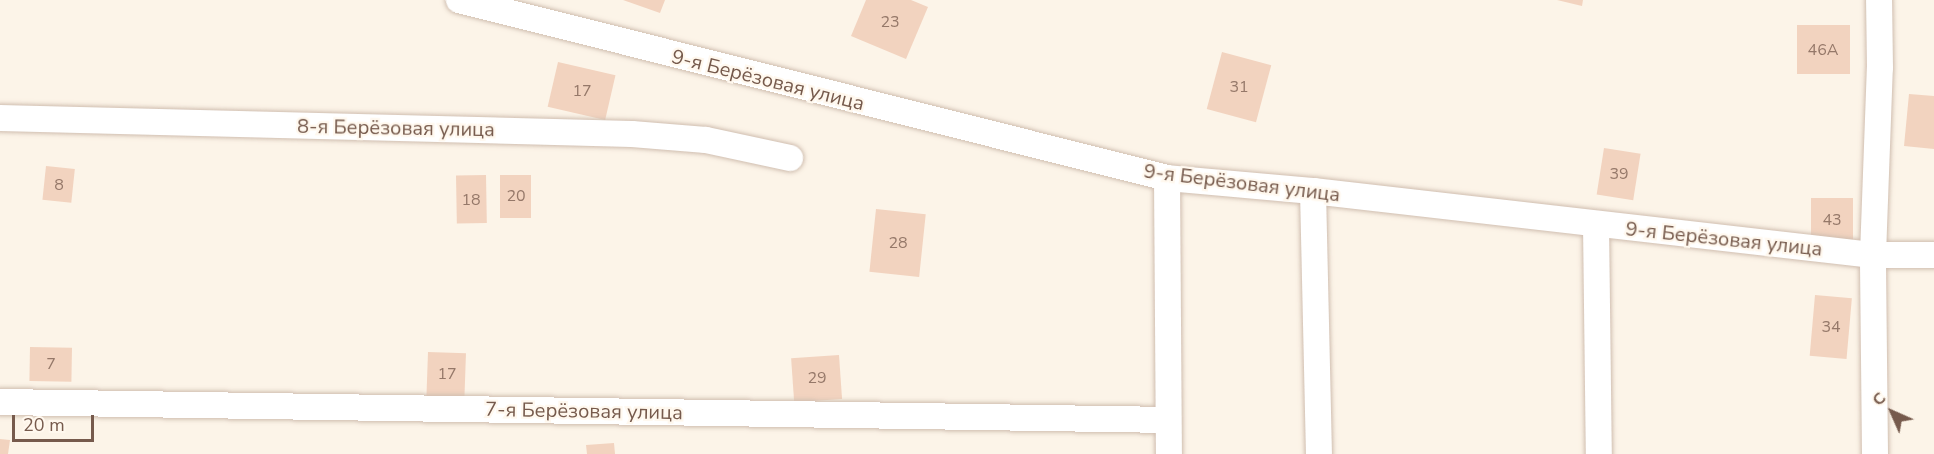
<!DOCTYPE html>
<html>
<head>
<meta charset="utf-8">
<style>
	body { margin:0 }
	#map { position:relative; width:1934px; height:454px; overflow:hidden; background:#fcf4e8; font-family:"Nunito Sans",sans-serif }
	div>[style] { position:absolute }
	.building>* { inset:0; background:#f2d3bf; transform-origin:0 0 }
	.roads { filter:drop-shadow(0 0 2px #d0beb0) drop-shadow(0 0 2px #d0beb0) }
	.street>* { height:26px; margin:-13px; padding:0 13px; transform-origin:13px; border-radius:13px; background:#fff }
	span { translate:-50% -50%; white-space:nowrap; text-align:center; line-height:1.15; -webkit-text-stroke:4.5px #fff8ee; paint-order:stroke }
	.number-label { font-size:16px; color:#957869 }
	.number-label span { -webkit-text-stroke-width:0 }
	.street-label { font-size:20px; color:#765a4c }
	.north { position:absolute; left:1862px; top:382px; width:60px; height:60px; -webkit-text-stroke:4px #fff8ee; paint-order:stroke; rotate:315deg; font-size:16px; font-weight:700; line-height:24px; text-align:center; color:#765a4c }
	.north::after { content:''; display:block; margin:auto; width:21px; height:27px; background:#765a4c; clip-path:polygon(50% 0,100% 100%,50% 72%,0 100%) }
	.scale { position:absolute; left:12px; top:415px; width:82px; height:27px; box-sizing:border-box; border:3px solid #765a4c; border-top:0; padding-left:8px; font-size:18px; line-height:21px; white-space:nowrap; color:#765a4c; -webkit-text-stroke:4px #fff8ee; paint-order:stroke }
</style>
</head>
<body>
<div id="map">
	<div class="building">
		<i style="clip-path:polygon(623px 0,665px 0,660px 13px)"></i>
		<i style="clip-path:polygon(866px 0,911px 0,928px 7px,906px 59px,851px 36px)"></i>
		<i style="clip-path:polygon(1557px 0,1583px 0,1582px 6px)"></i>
		<i style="left:1850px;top:25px;width:49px;height:53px;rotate:90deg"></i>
		<i style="left:1222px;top:52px;width:51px;height:59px;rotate:15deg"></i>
		<i style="left:558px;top:62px;width:59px;height:46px;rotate:13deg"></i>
		<i style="clip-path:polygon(1909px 94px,1934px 96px,1934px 149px,1904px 146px)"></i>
		<i style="left:1604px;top:148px;width:37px;height:47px;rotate:9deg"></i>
		<i style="left:46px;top:166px;width:29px;height:34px;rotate:6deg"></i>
		<i style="left:486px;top:175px;width:48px;height:30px;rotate:89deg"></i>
		<i style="left:500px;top:175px;width:31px;height:43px"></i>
		<i style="left:1811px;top:198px;width:42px;height:43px"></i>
		<i style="left:876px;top:209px;width:50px;height:63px;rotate:6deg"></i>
		<i style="left:1815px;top:295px;width:37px;height:61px;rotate:5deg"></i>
		<i style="left:30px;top:347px;width:42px;height:34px;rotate:1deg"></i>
		<i style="left:428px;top:352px;width:38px;height:44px;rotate:2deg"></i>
		<i style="left:839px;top:355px;width:44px;height:48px;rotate:86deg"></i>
		<i style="clip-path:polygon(0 439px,10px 440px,8px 454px,0 454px)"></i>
		<i style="clip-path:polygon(614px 443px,615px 454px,587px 454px,586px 445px)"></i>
	</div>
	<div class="roads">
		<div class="street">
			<i style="left:459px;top:0;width:730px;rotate:14.11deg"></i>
			<i style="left:1167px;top:178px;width:147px;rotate:5.1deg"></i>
			<i style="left:1313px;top:191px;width:564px;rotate:6.52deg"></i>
			<i style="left:1873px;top:255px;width:61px"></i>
			<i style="left:0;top:118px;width:632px;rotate:1.45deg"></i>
			<i style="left:632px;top:134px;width:74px;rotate:4.6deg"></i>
			<i style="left:706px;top:140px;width:86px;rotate:12.1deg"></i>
			<i style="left:1167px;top:178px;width:276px;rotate:89.6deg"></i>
			<i style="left:1313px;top:191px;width:263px;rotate:88.7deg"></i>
			<i style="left:1596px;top:224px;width:230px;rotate:89.3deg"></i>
			<i style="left:0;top:402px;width:1168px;rotate:0.88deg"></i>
			<i style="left:1875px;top:454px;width:199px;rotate:-90.6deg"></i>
			<i style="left:1873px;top:255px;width:187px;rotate:-87.9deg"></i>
			<i style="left:1880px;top:68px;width:68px;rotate:-90.8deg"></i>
		</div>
	</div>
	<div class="number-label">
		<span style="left:890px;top:22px">23</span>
		<span style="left:1823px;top:50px">46А</span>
		<span style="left:1239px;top:87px">31</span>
		<span style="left:582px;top:91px">17</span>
		<span style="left:1619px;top:174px">39</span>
		<span style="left:59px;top:185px">8</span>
		<span style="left:516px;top:196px">20</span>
		<span style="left:471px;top:200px">18</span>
		<span style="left:1832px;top:220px">43</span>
		<span style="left:898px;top:243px">28</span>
		<span style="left:1831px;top:327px">34</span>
		<span style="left:51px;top:364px">7</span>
		<span style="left:447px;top:374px">17</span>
		<span style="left:817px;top:378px">29</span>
	</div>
	<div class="street-label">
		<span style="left:768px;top:80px;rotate:14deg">9-я Берёзовая улица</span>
		<span style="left:396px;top:128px;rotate:1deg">8-я Берёзовая улица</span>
		<span style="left:1242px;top:183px;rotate:7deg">9-я Берёзовая улица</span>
		<span style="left:1724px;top:239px;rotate:6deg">9-я Берёзовая улица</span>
		<span style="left:584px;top:411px;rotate:1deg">7-я Берёзовая улица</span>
	</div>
	<div class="north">С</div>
	<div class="scale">20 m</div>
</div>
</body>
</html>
